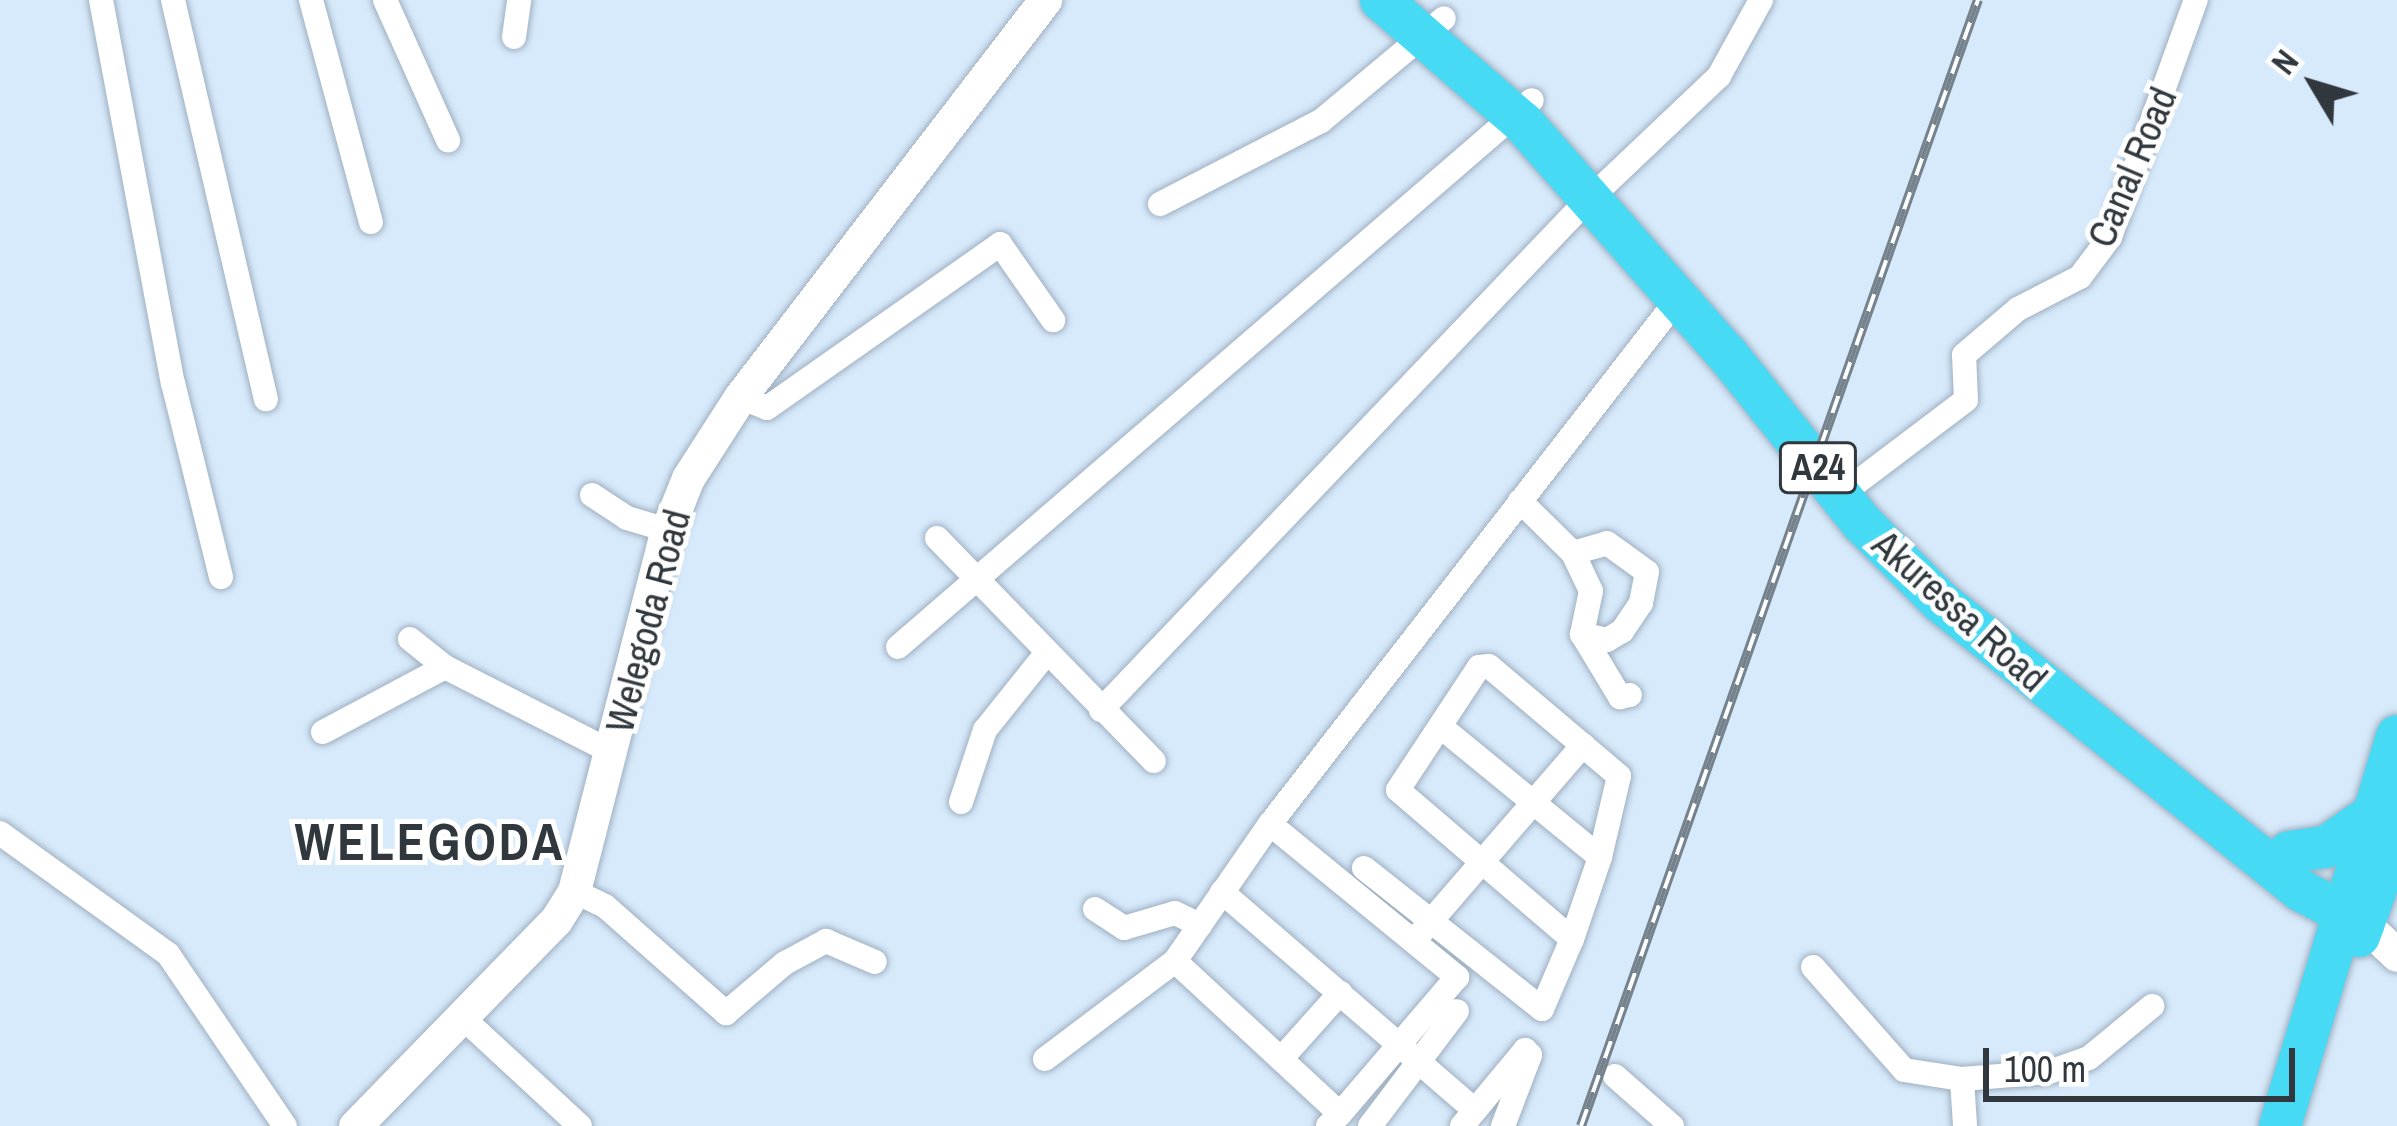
<!DOCTYPE html>
<html>
<head>
<meta charset="utf-8">
<style>
	body { margin:0 }
	#map { position:relative; width:2397px; height:1126px; overflow:hidden; background:#d7eafb; font-family:"Archivo Narrow",sans-serif }
	div>[style] { position:absolute }
	.roads { filter:drop-shadow(0 0 3px #9fb0c1) drop-shadow(0 0 3px #9fb0c1) }
	.street>* { height:24px; margin:-12px; padding:0 12px; transform-origin:12px; border-radius:12px; background:#fff }
	.secondary>* { height:33px; margin:-16.5px; padding:0 16.5px; transform-origin:16.5px; border-radius:16.5px; background:#fff }
	.highway>* { height:42px; margin:-21px; padding:0 21px; transform-origin:21px; border-radius:21px; background:#47daf5 }
	.rail>* { height:10px; margin-top:-5px; transform-origin:0; background:repeating-linear-gradient(90deg,#fff 0 18px,#75828c 0 36px); box-sizing:border-box; border-block:3px solid #75828c }
	span { translate:-50% -50%; white-space:nowrap; text-align:center; line-height:1.15; -webkit-text-stroke:10px #fff; paint-order:stroke }
	.shield-label span { padding:3px 9px; background:#fff; border:3px solid; border-radius:9px; -webkit-text-stroke-width:0 }
	.shield-label { font-size:36px; color:#30383e; font-weight:700 }
	.street-label { font-size:39px; color:#30383e }
	.district-label { font-size:51px; color:#30383e; font-weight:700; letter-spacing:3px }
	.north { position:absolute; left:2253px; top:24px; width:120px; height:120px; -webkit-text-stroke:9px #fff; paint-order:stroke; rotate:308deg; font-size:33px; font-weight:700; line-height:48px; text-align:center; color:#30383e }
	.north::after { content:''; display:block; margin:auto; width:42px; height:54px; background:#30383e; clip-path:polygon(50% 0,100% 100%,50% 72%,0 100%) }
	.scale { position:absolute; left:1983px; top:1048px; width:312px; height:54px; box-sizing:border-box; border:6px solid #30383e; border-top:0; padding-left:15px; font-size:36px; line-height:42px; white-space:nowrap; color:#30383e; -webkit-text-stroke:9px #fff; paint-order:stroke }
</style>
</head>
<body>
<div id="map">
	<div class="roads">
		<div class="street">
			<i style="left:101px;top:0;width:390px;rotate:79.4deg"></i>
			<i style="left:173px;top:383px;width:200px;rotate:76.1deg"></i>
			<i style="left:173px;top:0;width:410px;rotate:76.9deg"></i>
			<i style="left:311px;top:0;width:230px;rotate:74.9deg"></i>
			<i style="left:385px;top:0;width:154px;rotate:65.8deg"></i>
			<i style="left:514px;top:37px;width:37px;rotate:-82deg"></i>
			<i style="left:1160px;top:204px;width:181px;rotate:-27.3deg"></i>
			<i style="left:1321px;top:121px;width:160px;rotate:-39.9deg"></i>
			<i style="left:740px;top:397px;width:29px;rotate:22deg"></i>
			<i style="left:767px;top:408px;width:285px;rotate:-35.1deg"></i>
			<i style="left:1000px;top:244px;width:93px;rotate:55.1deg"></i>
			<i style="left:592px;top:495px;width:42px;rotate:33.3deg"></i>
			<i style="left:627px;top:518px;width:42px;rotate:16.7deg"></i>
			<i style="left:1839px;top:496px;width:159px;rotate:-37.1deg"></i>
			<i style="left:1966px;top:400px;width:45px;rotate:-92.5deg"></i>
			<i style="left:1964px;top:355px;width:71px;rotate:-40.4deg"></i>
			<i style="left:2018px;top:309px;width:70px;rotate:-27.3deg"></i>
			<i style="left:2080px;top:277px;width:50px;rotate:-53.1deg"></i>
			<i style="left:2110px;top:237px;width:252px;rotate:-70.1deg"></i>
			<i style="left:1520px;top:501px;width:74px;rotate:44.5deg"></i>
			<i style="left:1573px;top:553px;width:42px;rotate:64.7deg"></i>
			<i style="left:1591px;top:591px;width:44px;rotate:101.8deg"></i>
			<i style="left:1582px;top:634px;width:74px;rotate:58.9deg"></i>
			<i style="left:1620px;top:697px;width:10px;rotate:-11deg"></i>
			<i style="left:937px;top:538px;width:311px;rotate:45.8deg"></i>
			<i style="left:1573px;top:553px;width:35px;rotate:-16deg"></i>
			<i style="left:1607px;top:543px;width:49px;rotate:35.9deg"></i>
			<i style="left:1647px;top:572px;width:32px;rotate:101deg"></i>
			<i style="left:1641px;top:603px;width:34px;rotate:124deg"></i>
			<i style="left:1622px;top:631px;width:17px;rotate:149deg"></i>
			<i style="left:1607px;top:640px;width:26px;rotate:-167deg"></i>
			<i style="left:410px;top:639px;width:45px;rotate:38.7deg"></i>
			<i style="left:445px;top:667px;width:190px;rotate:27deg"></i>
			<i style="left:898px;top:647px;width:837px;rotate:-40.79deg"></i>
			<i style="left:1101px;top:710px;width:692px;rotate:-46.35deg"></i>
			<i style="left:1579px;top:209px;width:193px;rotate:-43.5deg"></i>
			<i style="left:1719px;top:76px;width:87px;rotate:-61.1deg"></i>
			<i style="left:1441px;top:727px;width:205px;rotate:39.3deg"></i>
			<i style="left:323px;top:732px;width:138px;rotate:-28deg"></i>
			<i style="left:961px;top:802px;width:76px;rotate:-71.6deg"></i>
			<i style="left:985px;top:730px;width:96px;rotate:-51.3deg"></i>
			<i style="left:1270px;top:824px;width:242px;rotate:39.3deg"></i>
			<i style="left:1457px;top:977px;width:180px;rotate:130.5deg"></i>
			<i style="left:0;top:833px;width:207px;rotate:35.8deg"></i>
			<i style="left:168px;top:954px;width:208px;rotate:55.8deg"></i>
			<i style="left:1364px;top:868px;width:227px;rotate:38.4deg"></i>
			<i style="left:1542px;top:1009px;width:76px;rotate:-66.8deg"></i>
			<i style="left:1572px;top:939px;width:87px;rotate:-71.1deg"></i>
			<i style="left:1600px;top:857px;width:83px;rotate:-76.8deg"></i>
			<i style="left:1619px;top:776px;width:170px;rotate:-139.8deg"></i>
			<i style="left:1489px;top:666px;width:10px;rotate:174deg"></i>
			<i style="left:1479px;top:667px;width:147px;rotate:123.4deg"></i>
			<i style="left:1398px;top:790px;width:229px;rotate:40.6deg"></i>
			<i style="left:574px;top:891px;width:34px;rotate:26deg"></i>
			<i style="left:605px;top:906px;width:162px;rotate:41.5deg"></i>
			<i style="left:726px;top:1013px;width:77px;rotate:-40.3deg"></i>
			<i style="left:785px;top:963px;width:47px;rotate:-28.2deg"></i>
			<i style="left:826px;top:941px;width:53px;rotate:23.2deg"></i>
			<i style="left:1222px;top:892px;width:334px;rotate:40.8deg"></i>
			<i style="left:1095px;top:909px;width:35px;rotate:33deg"></i>
			<i style="left:1124px;top:928px;width:53px;rotate:-16.4deg"></i>
			<i style="left:1175px;top:913px;width:28px;rotate:26deg"></i>
			<i style="left:1419px;top:935px;width:251px;rotate:-49.2deg"></i>
			<i style="left:1175px;top:961px;width:225px;rotate:42.8deg"></i>
			<i style="left:1340px;top:1114px;width:17px;rotate:135deg"></i>
			<i style="left:1813px;top:967px;width:137px;rotate:48.5deg"></i>
			<i style="left:1904px;top:1070px;width:59px;rotate:8.8deg"></i>
			<i style="left:1962px;top:1079px;width:87px;rotate:-4.6deg"></i>
			<i style="left:2049px;top:1072px;width:42px;rotate:-19.3deg"></i>
			<i style="left:2089px;top:1058px;width:82px;rotate:-39.5deg"></i>
			<i style="left:463px;top:1018px;width:159px;rotate:42.7deg"></i>
			<i style="left:1045px;top:1059px;width:163px;rotate:-37deg"></i>
			<i style="left:1175px;top:961px;width:167px;rotate:-55.3deg"></i>
			<i style="left:1270px;top:824px;width:663px;rotate:-52.16deg"></i>
			<i style="left:1281px;top:1059px;width:89px;rotate:-48.2deg"></i>
			<i style="left:1615px;top:1076px;width:76px;rotate:41.3deg"></i>
			<i style="left:1962px;top:1079px;width:47px;rotate:86.3deg"></i>
			<i style="left:1370px;top:1126px;width:144px;rotate:-52.9deg"></i>
			<i style="left:1462px;top:1126px;width:99px;rotate:-50.3deg"></i>
			<i style="left:1525px;top:1050px;width:7px;rotate:45deg"></i>
			<i style="left:1530px;top:1055px;width:76px;rotate:110.8deg"></i>
		</div>
		<div class="secondary">
			<i style="left:2364px;top:924px;width:45px;rotate:43.2deg"></i>
			<i style="left:355px;top:1126px;width:288px;rotate:-45.7deg"></i>
			<i style="left:556px;top:920px;width:34px;rotate:-58deg"></i>
			<i style="left:574px;top:891px;width:373px;rotate:-75.6deg"></i>
			<i style="left:667px;top:530px;width:56px;rotate:-68deg"></i>
			<i style="left:688px;top:478px;width:96px;rotate:-57.3deg"></i>
			<i style="left:740px;top:397px;width:501px;rotate:-52.47deg"></i>
		</div>
		<div class="highway">
			<i style="left:1381px;top:0;width:188px;rotate:40.9deg"></i>
			<i style="left:1523px;top:123px;width:308px;rotate:48.6deg"></i>
			<i style="left:1727px;top:354px;width:215px;rotate:51.4deg"></i>
			<i style="left:1861px;top:522px;width:113px;rotate:45deg"></i>
			<i style="left:1941px;top:602px;width:460px;rotate:38.7deg"></i>
			<i style="left:2300px;top:890px;width:72px;rotate:28deg"></i>
			<i style="left:2289px;top:852px;width:37px;rotate:-8deg"></i>
			<i style="left:2326px;top:847px;width:49px;rotate:-35deg"></i>
			<i style="left:2359px;top:936px;width:112px;rotate:-70.1deg"></i>
			<i style="left:2280px;top:1126px;width:407px;rotate:-73.3deg"></i>
		</div>
	</div>
	<div class="rail">
		<i style="left:1581px;top:1126px;width:1194px;rotate:-70.58deg"></i>
	</div>
	<div class="shield-label">
		<span style="left:1818px;top:468px">A24</span>
	</div>
	<div class="street-label">
		<span style="left:2132px;top:167px;rotate:-67deg">Canal Road</span>
		<span style="left:1960px;top:611px;rotate:42deg">Akuressa Road</span>
		<span style="left:648px;top:621px;rotate:-75deg">Welegoda Road</span>
	</div>
	<div class="district-label">
		<span style="left:430px;top:842px">WELEGODA</span>
	</div>
	<div class="north">N</div>
	<div class="scale">100 m</div>
</div>
</body>
</html>
